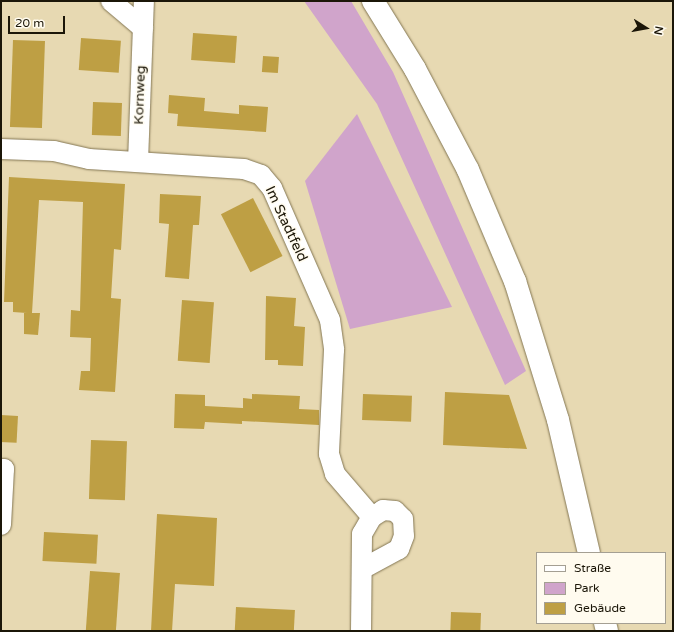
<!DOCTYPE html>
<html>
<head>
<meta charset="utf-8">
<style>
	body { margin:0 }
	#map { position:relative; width:674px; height:632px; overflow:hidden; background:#e7d9b2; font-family:"Varela Round",sans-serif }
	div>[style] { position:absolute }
	.green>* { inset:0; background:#d0a4cb }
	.building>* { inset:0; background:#be9f44; transform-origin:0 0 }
	.roads { filter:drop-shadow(0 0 1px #837653) drop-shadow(0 0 1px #837653) }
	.street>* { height:20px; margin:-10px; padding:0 10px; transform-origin:10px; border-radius:10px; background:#fff }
	.secondary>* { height:22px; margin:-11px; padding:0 11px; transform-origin:11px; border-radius:11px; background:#fff }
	span { translate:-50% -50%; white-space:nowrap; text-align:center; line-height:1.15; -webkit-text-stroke:3px #fffbef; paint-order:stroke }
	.street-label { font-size:14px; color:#1b1608 }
	.frame { position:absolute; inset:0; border:2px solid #1b1608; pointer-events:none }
	.legend { position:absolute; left:536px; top:552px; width:130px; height:72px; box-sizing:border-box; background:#fffbef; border:1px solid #a49f93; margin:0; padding:5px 7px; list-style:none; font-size:12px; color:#1b1608 }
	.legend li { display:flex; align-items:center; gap:8px; height:20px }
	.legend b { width:20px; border:1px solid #a49f93 }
	.north { position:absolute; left:626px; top:8px; width:40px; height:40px; -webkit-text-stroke:3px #fffbef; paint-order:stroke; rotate:101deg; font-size:11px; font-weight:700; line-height:16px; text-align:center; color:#1b1608 }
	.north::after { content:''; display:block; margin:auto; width:14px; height:18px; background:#1b1608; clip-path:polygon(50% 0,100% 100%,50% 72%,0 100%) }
	.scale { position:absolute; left:8px; top:16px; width:57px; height:18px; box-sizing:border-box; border:2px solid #1b1608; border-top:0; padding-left:5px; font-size:12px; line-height:14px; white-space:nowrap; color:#1b1608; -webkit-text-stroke:3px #fffbef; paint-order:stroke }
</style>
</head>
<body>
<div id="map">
	<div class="green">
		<i style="clip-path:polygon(304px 1px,351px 1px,393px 72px,526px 371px,505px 385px,377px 104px)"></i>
		<i style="clip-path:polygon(357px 114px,452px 307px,350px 329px,305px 181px)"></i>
	</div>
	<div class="building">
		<i style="left:193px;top:33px;width:44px;height:27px;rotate:4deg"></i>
		<i style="left:81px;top:38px;width:40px;height:32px;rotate:4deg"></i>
		<i style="left:13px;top:40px;width:32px;height:87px;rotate:2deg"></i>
		<i style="left:263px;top:56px;width:16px;height:16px;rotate:4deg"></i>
		<i style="clip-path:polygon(169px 95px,205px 98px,204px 111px,239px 114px,239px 105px,268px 107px,266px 132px,177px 126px,178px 114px,168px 113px)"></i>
		<i style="left:93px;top:102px;width:29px;height:33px;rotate:2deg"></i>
		<i style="clip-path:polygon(9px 177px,125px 184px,121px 250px,114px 249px,111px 298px,121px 299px,115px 392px,79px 390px,81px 371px,90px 371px,91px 338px,70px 337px,71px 310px,80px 311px,83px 202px,39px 200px,32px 313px,40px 313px,38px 335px,24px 334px,24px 312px,27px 313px,13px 312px,13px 302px,4px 302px)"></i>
		<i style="clip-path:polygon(160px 194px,201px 196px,199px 225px,193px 225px,189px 279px,165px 277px,169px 224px,159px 223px)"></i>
		<i style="left:253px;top:198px;width:65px;height:36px;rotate:63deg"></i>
		<i style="clip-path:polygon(266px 296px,296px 298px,294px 326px,305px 327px,303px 366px,278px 365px,278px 360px,265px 360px)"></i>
		<i style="left:182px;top:300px;width:32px;height:61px;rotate:4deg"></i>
		<i style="clip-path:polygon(445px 392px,509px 395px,527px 449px,443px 445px)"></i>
		<i style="clip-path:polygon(175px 394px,205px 395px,205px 406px,243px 408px,243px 398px,252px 399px,252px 394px,300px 396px,299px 409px,319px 410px,319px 425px,242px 421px,242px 415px,242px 424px,205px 422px,204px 429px,174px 428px)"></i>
		<i style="left:363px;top:394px;width:49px;height:26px;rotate:2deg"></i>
		<i style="left:1px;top:415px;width:17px;height:27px;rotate:3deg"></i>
		<i style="left:91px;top:440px;width:36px;height:59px;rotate:2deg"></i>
		<i style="clip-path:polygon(157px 514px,217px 518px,214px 586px,175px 584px,172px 631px,151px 631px)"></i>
		<i style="left:44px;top:532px;width:54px;height:29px;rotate:3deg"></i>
		<i style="left:90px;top:571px;width:30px;height:60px;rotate:4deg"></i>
		<i style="left:236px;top:607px;width:59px;height:24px;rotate:3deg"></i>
		<i style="left:451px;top:612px;width:30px;height:19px;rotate:2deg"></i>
	</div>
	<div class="roads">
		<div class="street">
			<i style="left:111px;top:1px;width:42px;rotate:40.2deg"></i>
			<i style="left:1px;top:149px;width:53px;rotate:2.2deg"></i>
			<i style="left:54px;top:151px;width:36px;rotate:13deg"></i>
			<i style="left:89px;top:159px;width:155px;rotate:3.7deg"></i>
			<i style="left:244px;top:169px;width:18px;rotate:19deg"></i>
			<i style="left:261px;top:175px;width:17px;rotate:50deg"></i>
			<i style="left:272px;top:188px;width:144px;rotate:66.3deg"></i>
			<i style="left:330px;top:320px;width:30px;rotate:82deg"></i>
			<i style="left:334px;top:350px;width:104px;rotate:92.8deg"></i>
			<i style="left:329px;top:454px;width:21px;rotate:73deg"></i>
			<i style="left:335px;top:474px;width:57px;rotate:49.3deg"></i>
			<i style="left:138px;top:162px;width:161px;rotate:-87.9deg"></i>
			<i style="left:1px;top:469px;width:3px"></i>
			<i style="left:4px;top:469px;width:56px;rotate:93.1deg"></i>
			<i style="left:361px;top:631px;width:97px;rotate:-89.4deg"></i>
			<i style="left:362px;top:534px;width:20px;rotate:-60deg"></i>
			<i style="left:372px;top:517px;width:13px;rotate:-32deg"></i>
			<i style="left:383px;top:510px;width:12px;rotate:5deg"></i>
			<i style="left:395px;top:511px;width:11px;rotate:45deg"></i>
			<i style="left:403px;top:519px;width:17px;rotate:87deg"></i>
			<i style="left:404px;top:536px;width:14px;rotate:111deg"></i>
			<i style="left:399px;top:549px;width:42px;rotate:151.6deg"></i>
		</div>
		<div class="secondary">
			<i style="left:373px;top:1px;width:80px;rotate:58.3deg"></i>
			<i style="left:415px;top:69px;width:114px;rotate:62.3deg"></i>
			<i style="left:468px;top:170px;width:121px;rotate:67.1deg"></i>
			<i style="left:515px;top:281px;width:145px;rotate:72.8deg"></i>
			<i style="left:558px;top:420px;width:137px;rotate:76.9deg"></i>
			<i style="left:605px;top:623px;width:8px;rotate:76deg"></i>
		</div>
	</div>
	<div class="street-label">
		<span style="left:140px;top:95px;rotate:-88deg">Kornweg</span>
		<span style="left:286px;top:224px;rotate:65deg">Im Stadtfeld</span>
	</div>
	<div class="frame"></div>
	<ul class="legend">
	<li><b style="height:5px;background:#fff"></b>Straße</li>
	<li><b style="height:11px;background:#d0a4cb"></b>Park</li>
	<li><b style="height:11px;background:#be9f44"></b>Gebäude</li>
	</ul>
	<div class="north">N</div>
	<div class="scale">20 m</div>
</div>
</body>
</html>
